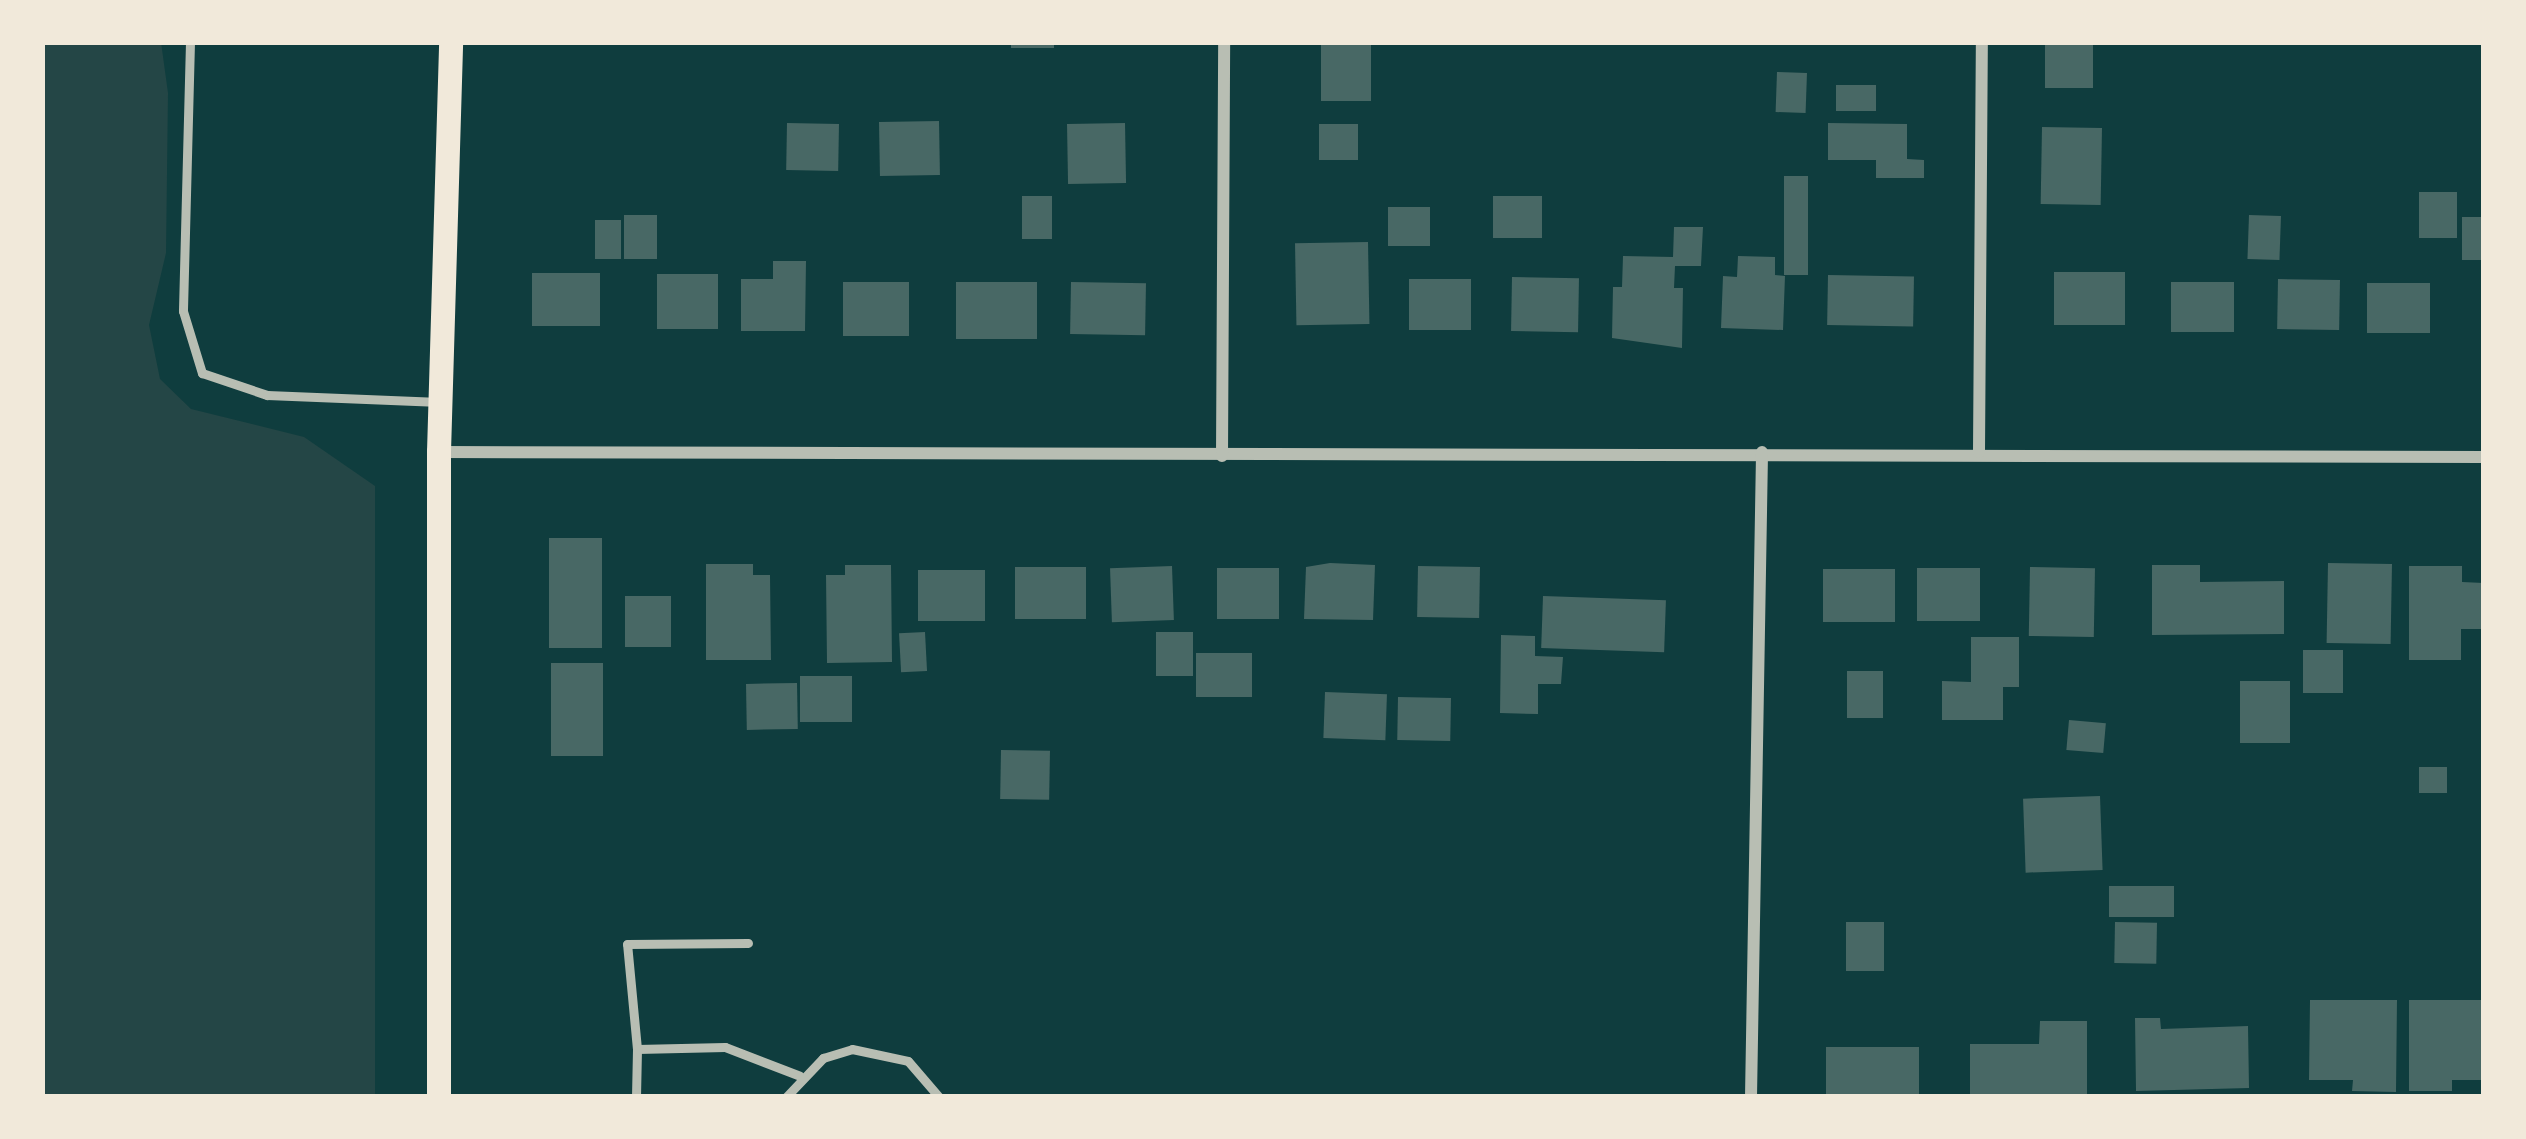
<!DOCTYPE html>
<html>
<head>
<meta charset="utf-8">
<style>
	body { margin:0 }
	#map { position:relative; width:2526px; height:1139px; overflow:hidden; background:#0f3d3e; font-family:"Work Sans",sans-serif }
	div>[style] { position:absolute }
	.green>* { inset:0; background:#244646 }
	.building>* { inset:0; background:#486865; transform-origin:0 0 }
	.service>* { height:9px; margin:-4.5px; padding:0 4.5px; transform-origin:4.5px; border-radius:4.5px; background:#b8beb3 }
	.minor>* { height:12px; margin:-6px; padding:0 6px; transform-origin:6px; border-radius:6px; background:#b8beb3 }
	.secondary>* { height:24px; margin:-12px; padding:0 12px; transform-origin:12px; border-radius:12px; background:#f1e9da }
	span { translate:-50% -50%; white-space:nowrap; text-align:center; line-height:1.15; -webkit-text-stroke:10px #f1e9da; paint-order:stroke }
	.frame { position:absolute; inset:0; border:45px solid #f1e9da; pointer-events:none }
</style>
</head>
<body>
<div id="map">
	<div class="green">
		<i style="clip-path:polygon(42px 42px,161px 42px,168px 93px,166px 253px,149px 325px,160px 379px,191px 409px,304px 437px,375px 486px,375px 1097px,42px 1097px)"></i>
	</div>
	<div class="building">
		<i style="left:1011px;top:42px;width:43px;height:6px"></i>
		<i style="left:1321px;top:42px;width:50px;height:59px"></i>
		<i style="left:2045px;top:42px;width:48px;height:46px"></i>
		<i style="left:1777px;top:72px;width:30px;height:40px;rotate:2deg"></i>
		<i style="left:1836px;top:85px;width:40px;height:26px"></i>
		<i style="left:939px;top:121px;width:54px;height:60px;rotate:89deg"></i>
		<i style="left:787px;top:123px;width:52px;height:47px;rotate:1deg"></i>
		<i style="left:1125px;top:123px;width:60px;height:58px;rotate:89deg"></i>
		<i style="clip-path:polygon(1828px 123px,1907px 124px,1907px 159px,1924px 160px,1924px 178px,1876px 178px,1876px 160px,1828px 160px)"></i>
		<i style="left:1319px;top:124px;width:39px;height:36px"></i>
		<i style="left:2042px;top:127px;width:60px;height:77px;rotate:1deg"></i>
		<i style="left:1784px;top:176px;width:24px;height:99px"></i>
		<i style="left:2419px;top:192px;width:38px;height:46px"></i>
		<i style="left:1022px;top:196px;width:30px;height:43px"></i>
		<i style="left:1493px;top:196px;width:49px;height:42px"></i>
		<i style="left:1388px;top:207px;width:42px;height:39px"></i>
		<i style="left:624px;top:215px;width:33px;height:44px"></i>
		<i style="left:2249px;top:215px;width:32px;height:44px;rotate:2deg"></i>
		<i style="left:2462px;top:217px;width:22px;height:43px"></i>
		<i style="left:595px;top:220px;width:26px;height:39px"></i>
		<i style="clip-path:polygon(1674px 227px,1703px 227px,1701px 266px,1675px 266px,1674px 288px,1683px 288px,1682px 348px,1612px 338px,1613px 287px,1622px 287px,1623px 256px,1673px 257px)"></i>
		<i style="left:1368px;top:242px;width:82px;height:73px;rotate:89deg"></i>
		<i style="clip-path:polygon(1738px 256px,1775px 257px,1775px 275px,1785px 276px,1783px 330px,1721px 328px,1723px 276px,1737px 277px)"></i>
		<i style="clip-path:polygon(773px 261px,806px 261px,805px 331px,741px 331px,741px 279px,773px 279px)"></i>
		<i style="left:2054px;top:272px;width:71px;height:53px"></i>
		<i style="left:532px;top:273px;width:68px;height:53px"></i>
		<i style="left:657px;top:274px;width:61px;height:55px"></i>
		<i style="left:1828px;top:275px;width:86px;height:50px;rotate:1deg"></i>
		<i style="left:1512px;top:277px;width:67px;height:54px;rotate:1deg"></i>
		<i style="left:1409px;top:279px;width:62px;height:51px"></i>
		<i style="left:2278px;top:279px;width:62px;height:50px;rotate:1deg"></i>
		<i style="left:843px;top:282px;width:66px;height:54px"></i>
		<i style="left:956px;top:282px;width:81px;height:57px"></i>
		<i style="left:1071px;top:282px;width:75px;height:52px;rotate:1deg"></i>
		<i style="left:2171px;top:282px;width:63px;height:50px"></i>
		<i style="left:2367px;top:283px;width:63px;height:50px"></i>
		<i style="left:549px;top:538px;width:53px;height:110px"></i>
		<i style="clip-path:polygon(1330px 563px,1375px 565px,1373px 620px,1304px 619px,1306px 567px)"></i>
		<i style="left:2328px;top:563px;width:64px;height:80px;rotate:1deg"></i>
		<i style="clip-path:polygon(706px 564px,753px 564px,753px 575px,770px 575px,771px 660px,706px 660px)"></i>
		<i style="clip-path:polygon(845px 565px,891px 565px,892px 662px,827px 663px,826px 575px,845px 575px)"></i>
		<i style="clip-path:polygon(2152px 565px,2200px 565px,2200px 582px,2284px 581px,2284px 634px,2152px 635px)"></i>
		<i style="left:1172px;top:566px;width:54px;height:62px;rotate:88deg"></i>
		<i style="left:1418px;top:566px;width:62px;height:51px;rotate:1deg"></i>
		<i style="clip-path:polygon(2409px 566px,2462px 566px,2462px 582px,2484px 583px,2484px 629px,2461px 629px,2461px 660px,2409px 660px)"></i>
		<i style="left:1015px;top:567px;width:71px;height:52px"></i>
		<i style="left:2030px;top:567px;width:65px;height:69px;rotate:1deg"></i>
		<i style="left:1217px;top:568px;width:62px;height:51px"></i>
		<i style="left:1980px;top:568px;width:53px;height:63px;rotate:90deg"></i>
		<i style="left:1895px;top:569px;width:53px;height:72px;rotate:90deg"></i>
		<i style="left:918px;top:570px;width:67px;height:51px"></i>
		<i style="left:625px;top:596px;width:46px;height:51px"></i>
		<i style="left:1543px;top:596px;width:123px;height:52px;rotate:2deg"></i>
		<i style="left:925px;top:632px;width:39px;height:26px;rotate:87deg"></i>
		<i style="left:1156px;top:632px;width:37px;height:44px"></i>
		<i style="clip-path:polygon(1501px 635px,1535px 636px,1535px 656px,1563px 657px,1561px 684px,1538px 684px,1538px 714px,1500px 713px)"></i>
		<i style="clip-path:polygon(1971px 637px,2019px 637px,2019px 687px,2003px 687px,2003px 720px,1942px 720px,1942px 681px,1971px 682px)"></i>
		<i style="left:2303px;top:650px;width:40px;height:43px"></i>
		<i style="left:1196px;top:653px;width:56px;height:44px"></i>
		<i style="left:551px;top:663px;width:52px;height:93px"></i>
		<i style="left:1847px;top:671px;width:36px;height:47px"></i>
		<i style="left:800px;top:676px;width:52px;height:46px"></i>
		<i style="left:2240px;top:681px;width:50px;height:62px"></i>
		<i style="left:797px;top:683px;width:46px;height:51px;rotate:89deg"></i>
		<i style="left:1325px;top:692px;width:62px;height:46px;rotate:2deg"></i>
		<i style="left:1398px;top:697px;width:53px;height:43px;rotate:1deg"></i>
		<i style="left:2069px;top:720px;width:37px;height:30px;rotate:5deg"></i>
		<i style="left:1001px;top:750px;width:49px;height:49px;rotate:1deg"></i>
		<i style="left:2419px;top:767px;width:28px;height:26px"></i>
		<i style="left:2100px;top:796px;width:74px;height:77px;rotate:88deg"></i>
		<i style="left:2109px;top:886px;width:65px;height:31px"></i>
		<i style="left:1846px;top:922px;width:38px;height:49px"></i>
		<i style="left:2115px;top:922px;width:42px;height:41px;rotate:1deg"></i>
		<i style="clip-path:polygon(2310px 1000px,2397px 1000px,2396px 1092px,2352px 1091px,2353px 1080px,2309px 1080px)"></i>
		<i style="clip-path:polygon(2409px 1000px,2484px 1000px,2484px 1080px,2452px 1080px,2452px 1091px,2409px 1091px)"></i>
		<i style="clip-path:polygon(2135px 1018px,2160px 1018px,2161px 1029px,2248px 1026px,2249px 1088px,2136px 1091px)"></i>
		<i style="clip-path:polygon(2040px 1021px,2087px 1021px,2087px 1097px,1970px 1097px,1970px 1044px,2039px 1044px)"></i>
		<i style="left:1826px;top:1047px;width:93px;height:50px"></i>
	</div>
	<div class="service">
		<i style="left:190px;top:42px;width:269px;rotate:91.5deg"></i>
		<i style="left:183px;top:311px;width:65px;rotate:73deg"></i>
		<i style="left:202px;top:373px;width:69px;rotate:18.7deg"></i>
		<i style="left:267px;top:395px;width:173px;rotate:2.3deg"></i>
		<i style="left:637px;top:1049px;width:105px;rotate:-95.4deg"></i>
		<i style="left:627px;top:944px;width:121px;rotate:-0.5deg"></i>
		<i style="left:636px;top:1097px;width:48px;rotate:-88.8deg"></i>
		<i style="left:637px;top:1049px;width:88px;rotate:-1.3deg"></i>
		<i style="left:725px;top:1047px;width:80px;rotate:21.1deg"></i>
		<i style="left:786px;top:1097px;width:54px;rotate:-46.5deg"></i>
		<i style="left:823px;top:1058px;width:30px;rotate:-17deg"></i>
		<i style="left:852px;top:1049px;width:57px;rotate:12.1deg"></i>
		<i style="left:908px;top:1061px;width:48px;rotate:49.3deg"></i>
	</div>
	<div class="minor">
		<i style="left:440px;top:452px;width:2044px;rotate:0.14deg"></i>
		<i style="left:1979px;top:452px;width:410px;rotate:-89.6deg"></i>
		<i style="left:1222px;top:456px;width:414px;rotate:-89.7deg"></i>
		<i style="left:1751px;top:1097px;width:645px;rotate:-89.02deg"></i>
	</div>
	<div class="secondary">
		<i style="left:439px;top:1097px;width:645px;rotate:-90deg"></i>
		<i style="left:439px;top:452px;width:410px;rotate:-88.3deg"></i>
	</div>
	<div class="frame"></div>
</div>
</body>
</html>
